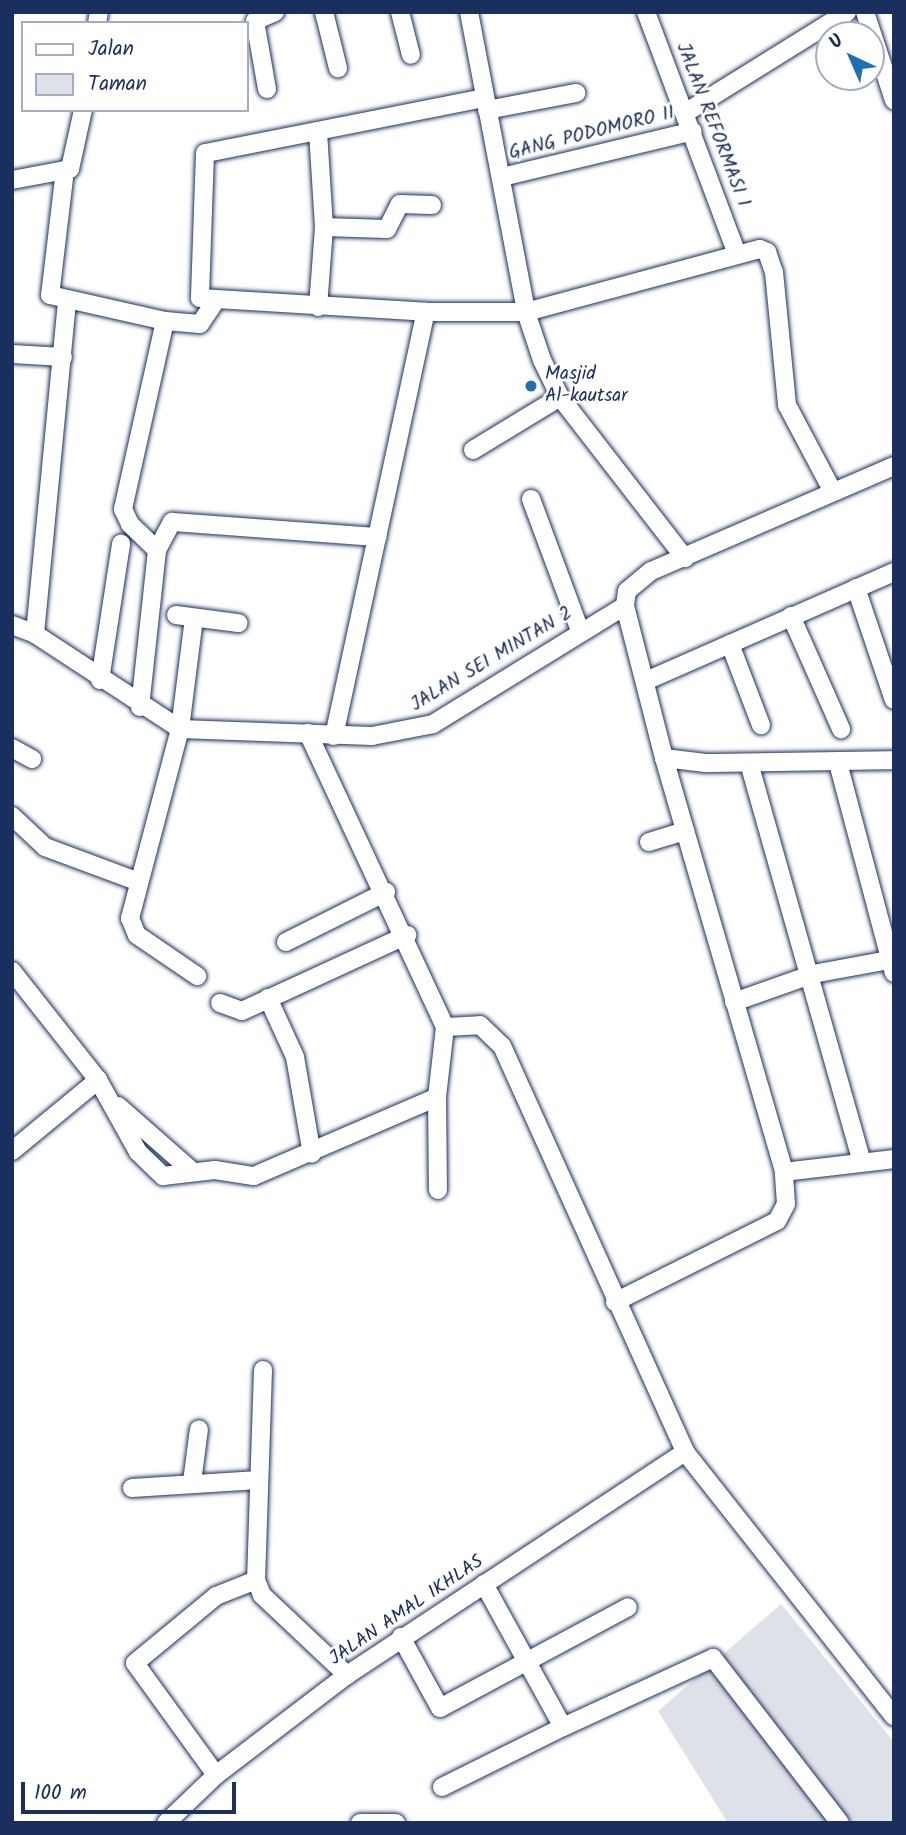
<!DOCTYPE html>
<html>
<head>
<meta charset="utf-8">
<style>
	body { margin:0 }
	#map { position:relative; width:906px; height:1835px; overflow:hidden; background:#fff; font-family:Kalam,sans-serif }
	div>[style] { position:absolute }
	.green>* { inset:0; background:#dee1e7 }
	.roads { filter:drop-shadow(0 0 2px #1b2f5e) drop-shadow(0 0 2px #1b2f5e) }
	.minor>* { height:18px; margin:-9px; padding:0 9px; transform-origin:9px; border-radius:9px; background:#fff }
	.dots>* { width:19px; height:19px; translate:-50% -50%; box-sizing:border-box; border:4px solid #fff; border-radius:50% }
	span { translate:-50% -50%; white-space:nowrap; text-align:center; line-height:1.15; -webkit-text-stroke:5px #fff; paint-order:stroke }
	.street-label { font-size:19px; color:#1b2f5e }
	.poi-label { font-size:19px; color:#1b2f5e }
	.left { translate:0 -50%; text-align:left }
	.frame { position:absolute; inset:0; border:14px solid #1b2f5e; pointer-events:none }
	.legend { position:absolute; left:21px; top:21px; width:228px; height:91px; box-sizing:border-box; background:#fff; border:2px solid #a4acbf; margin:0; padding:9px 12px; list-style:none; font-size:21px; color:#1b2f5e }
	.legend li { display:flex; align-items:center; gap:14px; height:35px }
	.legend b { width:35px; border:2px solid #a4acbf }
	.north { position:absolute; left:815px; top:21px; width:70px; height:70px; box-sizing:border-box; background:#fff; border:2px solid #a4acbf; border-radius:50%; rotate:316deg; font-size:19px; font-weight:700; line-height:28px; text-align:center; color:#1b2f5e }
	.north::after { content:''; display:block; margin:auto; width:24px; height:32px; background:#1f6fb2; clip-path:polygon(50% 0,100% 100%,50% 72%,0 100%) }
	.scale { position:absolute; left:21px; top:1782px; width:215px; height:32px; box-sizing:border-box; border:4px solid #1b2f5e; border-top:0; padding-left:9px; font-size:21px; line-height:24px; white-space:nowrap; color:#1b2f5e; -webkit-text-stroke:5px #fff; paint-order:stroke }
</style>
</head>
<body>
<div id="map">
	<div class="green">
		<i style="clip-path:polygon(781px 1604px,894px 1742px,894px 1823px,728px 1823px,658px 1711px)"></i>
	</div>
	<div class="roads">
		<div class="minor">
			<i style="left:324px;top:12px;width:58px;rotate:76deg"></i>
			<i style="left:400px;top:12px;width:44px;rotate:75.7deg"></i>
			<i style="left:469px;top:12px;width:305px;rotate:79.2deg"></i>
			<i style="left:526px;top:312px;width:51px;rotate:71.6deg"></i>
			<i style="left:542px;top:360px;width:41px;rotate:64.1deg"></i>
			<i style="left:560px;top:397px;width:204px;rotate:52.2deg"></i>
			<i style="left:646px;top:12px;width:259px;rotate:69.4deg"></i>
			<i style="left:865px;top:12px;width:93px;rotate:71.8deg"></i>
			<i style="left:97px;top:23px;width:11px;rotate:-80deg"></i>
			<i style="left:267px;top:89px;width:69px;rotate:-100deg"></i>
			<i style="left:255px;top:21px;width:22px;rotate:-24deg"></i>
			<i style="left:484px;top:98px;width:284px;rotate:168.8deg"></i>
			<i style="left:205px;top:153px;width:145px;rotate:92deg"></i>
			<i style="left:200px;top:298px;width:226px;rotate:3.5deg"></i>
			<i style="left:426px;top:312px;width:100px"></i>
			<i style="left:526px;top:312px;width:242px;rotate:-15.1deg"></i>
			<i style="left:760px;top:249px;width:8px;rotate:23deg"></i>
			<i style="left:767px;top:252px;width:21px;rotate:71deg"></i>
			<i style="left:774px;top:272px;width:134px;rotate:84.4deg"></i>
			<i style="left:787px;top:405px;width:96px;rotate:62.1deg"></i>
			<i style="left:487px;top:110px;width:91px;rotate:-10.8deg"></i>
			<i style="left:685px;top:113px;width:191px;rotate:-31.9deg"></i>
			<i style="left:65px;top:170px;width:126px;rotate:96.8deg"></i>
			<i style="left:50px;top:295px;width:118px;rotate:12.7deg"></i>
			<i style="left:165px;top:321px;width:193px;rotate:102.6deg"></i>
			<i style="left:123px;top:509px;width:17px;rotate:65deg"></i>
			<i style="left:130px;top:524px;width:37px;rotate:44deg"></i>
			<i style="left:157px;top:550px;width:32px;rotate:-62deg"></i>
			<i style="left:172px;top:522px;width:206px;rotate:4.2deg"></i>
			<i style="left:502px;top:177px;width:196px;rotate:-13.5deg"></i>
			<i style="left:12px;top:180px;width:59px;rotate:-10.7deg"></i>
			<i style="left:70px;top:169px;width:60px;rotate:-77.6deg"></i>
			<i style="left:324px;top:227px;width:63px;rotate:1.8deg"></i>
			<i style="left:387px;top:229px;width:28px;rotate:-63deg"></i>
			<i style="left:400px;top:204px;width:32px;rotate:2deg"></i>
			<i style="left:318px;top:307px;width:80px;rotate:-85.7deg"></i>
			<i style="left:324px;top:227px;width:96px;rotate:-93.6deg"></i>
			<i style="left:165px;top:321px;width:35px;rotate:5deg"></i>
			<i style="left:200px;top:324px;width:25px;rotate:-56deg"></i>
			<i style="left:12px;top:354px;width:51px;rotate:3.4deg"></i>
			<i style="left:473px;top:450px;width:102px;rotate:-31.3deg"></i>
			<i style="left:894px;top:466px;width:265px;rotate:156.6deg"></i>
			<i style="left:651px;top:571px;width:31px;rotate:140deg"></i>
			<i style="left:627px;top:591px;width:15px;rotate:98deg"></i>
			<i style="left:625px;top:606px;width:157px;rotate:75.6deg"></i>
			<i style="left:664px;top:758px;width:42px;rotate:6.8deg"></i>
			<i style="left:706px;top:763px;width:188px;rotate:-0.9deg"></i>
			<i style="left:531px;top:499px;width:141px;rotate:69.6deg"></i>
			<i style="left:856px;top:588px;width:118px;rotate:71.3deg"></i>
			<i style="left:176px;top:615px;width:63px;rotate:7.4deg"></i>
			<i style="left:791px;top:616px;width:124px;rotate:66.1deg"></i>
			<i style="left:194px;top:618px;width:112px;rotate:97.2deg"></i>
			<i style="left:180px;top:729px;width:196px;rotate:104.8deg"></i>
			<i style="left:130px;top:918px;width:18px;rotate:68deg"></i>
			<i style="left:137px;top:935px;width:73px;rotate:34.3deg"></i>
			<i style="left:12px;top:625px;width:25px;rotate:21deg"></i>
			<i style="left:35px;top:634px;width:173px;rotate:33.2deg"></i>
			<i style="left:180px;top:729px;width:192px;rotate:2.1deg"></i>
			<i style="left:372px;top:736px;width:62px;rotate:-11.1deg"></i>
			<i style="left:433px;top:724px;width:225px;rotate:-31.6deg"></i>
			<i style="left:35px;top:634px;width:333px;rotate:-84.5deg"></i>
			<i style="left:730px;top:644px;width:87px;rotate:69.1deg"></i>
			<i style="left:100px;top:680px;width:138px;rotate:-81.2deg"></i>
			<i style="left:648px;top:680px;width:269px;rotate:-23.7deg"></i>
			<i style="left:140px;top:707px;width:158px;rotate:-83.8deg"></i>
			<i style="left:308px;top:733px;width:324px;rotate:65deg"></i>
			<i style="left:445px;top:1027px;width:70px;rotate:96.5deg"></i>
			<i style="left:437px;top:1097px;width:93px;rotate:89.4deg"></i>
			<i style="left:334px;top:736px;width:434px;rotate:-77.8deg"></i>
			<i style="left:12px;top:748px;width:23px;rotate:29deg"></i>
			<i style="left:664px;top:758px;width:431px;rotate:73.8deg"></i>
			<i style="left:749px;top:763px;width:412px;rotate:74.2deg"></i>
			<i style="left:838px;top:763px;width:217px;rotate:75.1deg"></i>
			<i style="left:12px;top:816px;width:45px;rotate:43.2deg"></i>
			<i style="left:45px;top:847px;width:100px;rotate:20.4deg"></i>
			<i style="left:649px;top:842px;width:38px;rotate:-17deg"></i>
			<i style="left:286px;top:942px;width:112px;rotate:-26.6deg"></i>
			<i style="left:12px;top:971px;width:139px;rotate:51.7deg"></i>
			<i style="left:98px;top:1080px;width:82px;rotate:60.9deg"></i>
			<i style="left:138px;top:1152px;width:35px;rotate:44deg"></i>
			<i style="left:163px;top:1176px;width:52px;rotate:-6.6deg"></i>
			<i style="left:215px;top:1170px;width:39px;rotate:9deg"></i>
			<i style="left:254px;top:1176px;width:199px;rotate:-23.3deg"></i>
			<i style="left:268px;top:998px;width:65px;rotate:65.4deg"></i>
			<i style="left:295px;top:1057px;width:98px;rotate:80.1deg"></i>
			<i style="left:734px;top:1002px;width:84px;rotate:-19.5deg"></i>
			<i style="left:813px;top:974px;width:82px;rotate:-10.5deg"></i>
			<i style="left:220px;top:1003px;width:23px;rotate:20deg"></i>
			<i style="left:242px;top:1011px;width:182px;rotate:-24.7deg"></i>
			<i style="left:445px;top:1027px;width:35px;rotate:-3deg"></i>
			<i style="left:480px;top:1025px;width:30px;rotate:44deg"></i>
			<i style="left:502px;top:1046px;width:445px;rotate:65.7deg"></i>
			<i style="left:685px;top:1452px;width:337px;rotate:51.7deg"></i>
			<i style="left:118px;top:1106px;width:98px;rotate:41.3deg"></i>
			<i style="left:12px;top:1151px;width:112px;rotate:-39.5deg"></i>
			<i style="left:615px;top:1302px;width:181px;rotate:-26.6deg"></i>
			<i style="left:777px;top:1221px;width:19px;rotate:-62deg"></i>
			<i style="left:786px;top:1204px;width:32px;rotate:-94deg"></i>
			<i style="left:784px;top:1172px;width:111px;rotate:-6.7deg"></i>
			<i style="left:263px;top:1370px;width:210px;rotate:91.9deg"></i>
			<i style="left:256px;top:1580px;width:16px;rotate:68deg"></i>
			<i style="left:262px;top:1595px;width:117px;rotate:43.3deg"></i>
			<i style="left:192px;top:1482px;width:53px;rotate:-82.5deg"></i>
			<i style="left:132px;top:1488px;width:127px;rotate:-3.6deg"></i>
			<i style="left:484px;top:1584px;width:163px;rotate:61.1deg"></i>
			<i style="left:563px;top:1727px;width:165px;rotate:-24.7deg"></i>
			<i style="left:713px;top:1658px;width:208px;rotate:52.4deg"></i>
			<i style="left:401px;top:1637px;width:81px;rotate:61.2deg"></i>
			<i style="left:440px;top:1708px;width:213px;rotate:-28.2deg"></i>
			<i style="left:216px;top:1775px;width:138px;rotate:-125.9deg"></i>
			<i style="left:135px;top:1663px;width:105px;rotate:-39.6deg"></i>
			<i style="left:216px;top:1596px;width:43px;rotate:-21.8deg"></i>
			<i style="left:442px;top:1787px;width:135px;rotate:-26.4deg"></i>
			<i style="left:166px;top:1823px;width:69px;rotate:-43.8deg"></i>
			<i style="left:216px;top:1775px;width:165px;rotate:-37.4deg"></i>
			<i style="left:347px;top:1675px;width:405px;rotate:-33.4deg"></i>
			<i style="left:360px;top:1823px;width:36px"></i>
		</div>
	</div>
	<div class="dots">
		<i style="left:531px;top:386px;background:#1f6fb2"></i>
	</div>
	<div class="street-label">
		<span style="left:712px;top:125px;rotate:69deg">JALAN REFORMASI 1</span>
		<span style="left:592px;top:134px;rotate:-14deg">GANG PODOMORO II</span>
		<span style="left:492px;top:660px;rotate:-31deg">JALAN SEI MINTAN 2</span>
		<span style="left:407px;top:1611px;rotate:-34deg">JALAN AMAL IKHLAS</span>
	</div>
	<div class="poi-label">
		<span class="left" style="left:545px;top:386px">Masjid<br>Al-kautsar</span>
	</div>
	<div class="frame"></div>
	<ul class="legend">
	<li><b style="height:9px;background:#fff"></b>Jalan</li>
	<li><b style="height:19px;background:#dee1e7"></b>Taman</li>
	</ul>
	<div class="north">U</div>
	<div class="scale">100 m</div>
</div>
</body>
</html>
